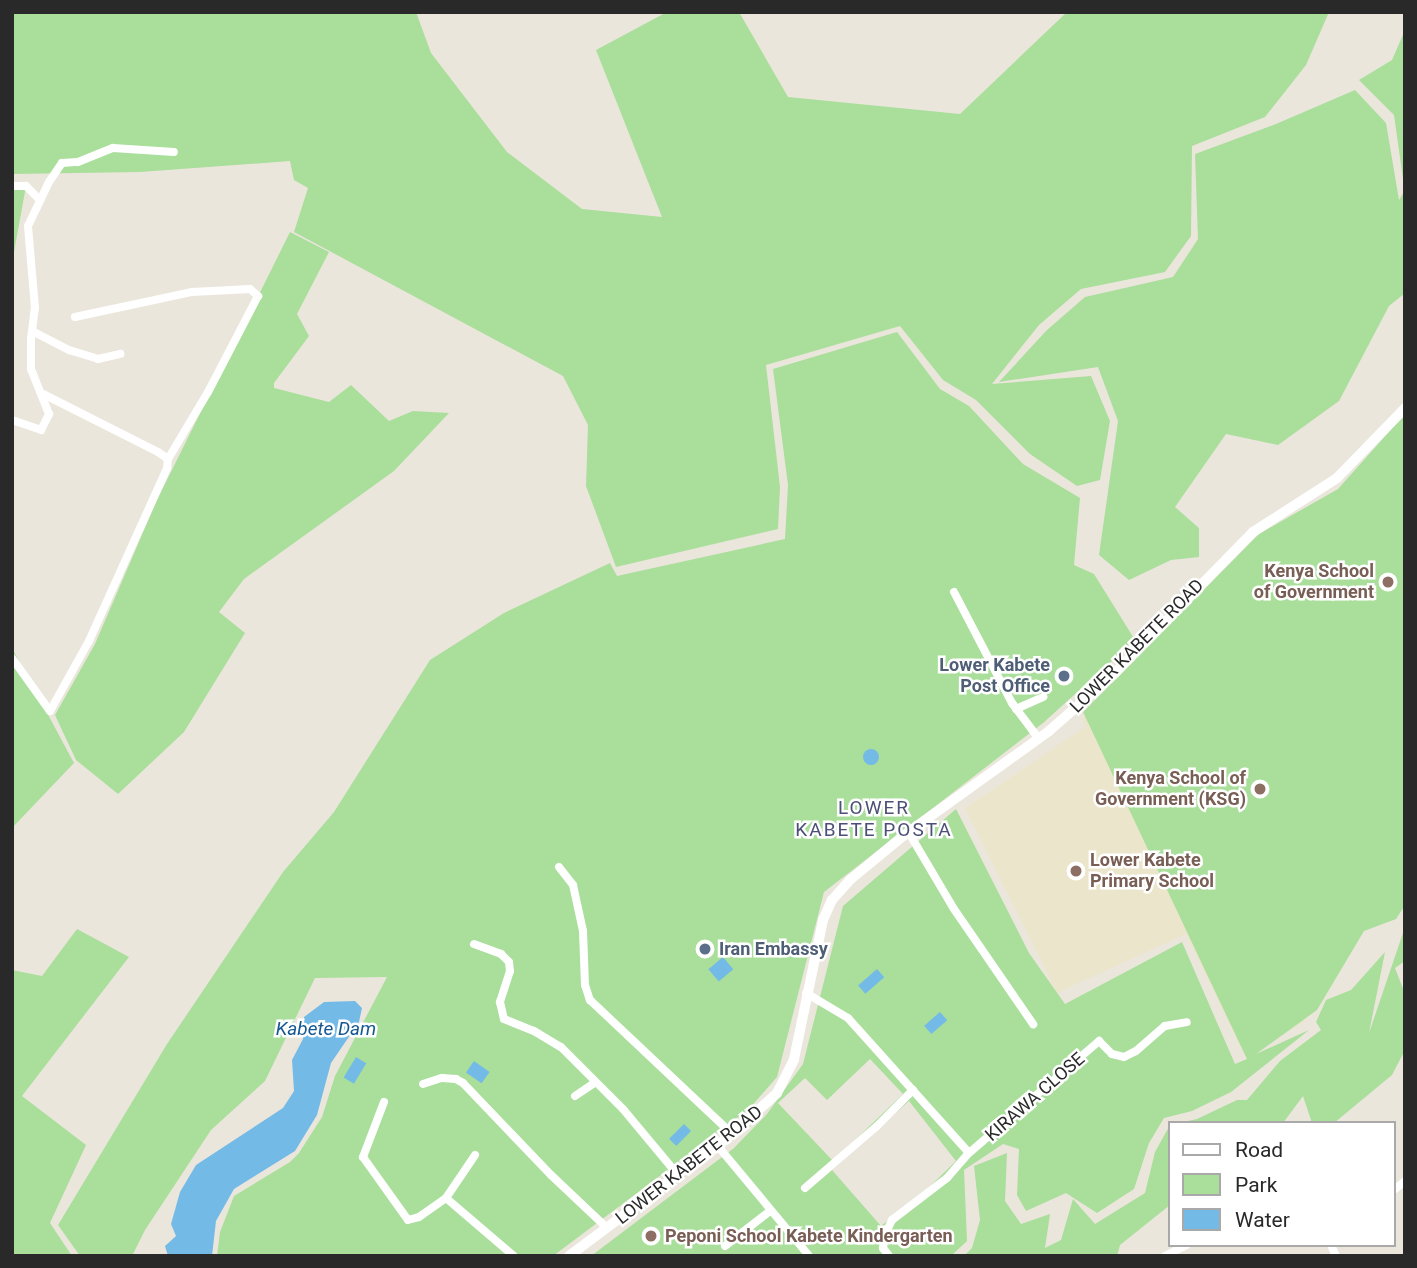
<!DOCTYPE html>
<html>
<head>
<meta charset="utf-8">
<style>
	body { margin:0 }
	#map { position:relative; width:1417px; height:1268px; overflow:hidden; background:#ebe6dc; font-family:Roboto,sans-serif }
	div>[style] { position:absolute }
	.education>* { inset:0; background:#ebe5cc }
	.green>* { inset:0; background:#a9de9b }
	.water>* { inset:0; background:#74bae7; transform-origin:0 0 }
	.round { border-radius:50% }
	.minor>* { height:8px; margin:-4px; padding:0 4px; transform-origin:4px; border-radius:4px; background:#fff }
	.secondary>* { height:10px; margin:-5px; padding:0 5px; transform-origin:5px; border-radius:5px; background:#fff }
	.dots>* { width:19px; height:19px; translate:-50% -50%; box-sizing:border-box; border:4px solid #fff; border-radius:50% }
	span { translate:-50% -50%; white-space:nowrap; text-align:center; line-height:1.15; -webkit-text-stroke:5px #fff; paint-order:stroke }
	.education-label { font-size:18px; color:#785e54; font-weight:700 }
	.right { translate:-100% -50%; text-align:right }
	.left { translate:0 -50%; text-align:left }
	.street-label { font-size:18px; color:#292929 }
	.service-label { font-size:18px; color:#4e5e75; font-weight:700 }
	.neighbourhood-label { font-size:19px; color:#4c4f77; letter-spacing:2px }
	.water-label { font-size:19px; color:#155792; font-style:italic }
	.frame { position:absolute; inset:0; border:14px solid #292929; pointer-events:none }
	.legend { position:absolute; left:1168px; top:1121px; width:228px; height:126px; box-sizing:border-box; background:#fff; border:2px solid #a9a9a9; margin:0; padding:9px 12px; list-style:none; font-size:21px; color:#292929 }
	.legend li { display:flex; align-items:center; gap:14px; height:35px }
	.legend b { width:35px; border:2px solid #a9a9a9 }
</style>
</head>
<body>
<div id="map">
	<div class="education">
		<i style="clip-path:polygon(1140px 656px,1395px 868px,1304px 1022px,1245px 1056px,1186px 934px,1057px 993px,965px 808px,1085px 727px,1082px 719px)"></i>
	</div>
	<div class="green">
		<i style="clip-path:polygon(12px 12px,416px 12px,431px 53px,507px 152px,582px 209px,662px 217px,596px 50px,667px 12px,739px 12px,788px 97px,960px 114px,1067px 12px,1329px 12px,1306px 65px,1265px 117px,1192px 146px,1191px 236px,1165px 272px,1081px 289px,1039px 325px,992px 384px,1091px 376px,1110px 421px,1100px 480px,1077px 486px,1030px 454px,976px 400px,943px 380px,900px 326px,766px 365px,780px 487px,778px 529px,616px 567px,586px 486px,588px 425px,563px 376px,294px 232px,308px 188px,294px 180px,290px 161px,140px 172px,12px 174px)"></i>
		<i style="clip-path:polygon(1405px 30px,1405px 175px,1403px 179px,1394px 115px,1359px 80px,1392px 60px)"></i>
		<i style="clip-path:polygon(1355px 90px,1386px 123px,1399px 200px,1405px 190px,1405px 293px,1389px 306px,1339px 401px,1278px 445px,1226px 434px,1175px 507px,1199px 528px,1199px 557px,1171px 560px,1129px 580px,1099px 555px,1118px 421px,1098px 367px,999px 382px,1047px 330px,1085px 297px,1173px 277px,1198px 239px,1195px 154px,1276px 124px)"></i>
		<i style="clip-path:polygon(12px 186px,26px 186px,12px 263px)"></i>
		<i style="clip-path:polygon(290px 232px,329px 252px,297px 314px,309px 336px,274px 383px,274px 388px,329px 402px,351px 385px,389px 421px,413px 411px,449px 413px,394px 471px,244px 579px,219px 612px,245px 633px,184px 732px,118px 794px,76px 760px,55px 715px,95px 644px,157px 500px)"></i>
		<i style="clip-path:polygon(897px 332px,940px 389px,969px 406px,1023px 464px,1080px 498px,1074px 565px,1094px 574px,1135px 640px,1043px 723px,824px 892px,777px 1077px,749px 1109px,553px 1256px,217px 1256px,220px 1232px,234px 1196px,290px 1162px,299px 1153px,322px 1117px,335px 1076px,387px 977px,315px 978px,265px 1081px,211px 1130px,145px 1230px,132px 1256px,80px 1256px,58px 1225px,167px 1044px,283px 872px,334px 812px,430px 660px,504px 613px,610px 563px,617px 576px,785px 539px,788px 485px,773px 369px)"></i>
		<i style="clip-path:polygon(evenodd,1405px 414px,1405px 905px,1396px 919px,1364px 931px,1317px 1010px,1256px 1054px,1309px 1030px,1231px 1092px,1192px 1111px,1164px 1118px,1149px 1143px,1134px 1189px,1097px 1213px,1066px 1193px,1026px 1211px,1017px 1195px,1019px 1149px,1003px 1144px,964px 1170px,967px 1241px,951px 1256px,591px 1256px,734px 1148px,767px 1114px,803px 1064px,843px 906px,956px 809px,1029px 953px,1065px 1004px,1182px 942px,1235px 1064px,1247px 1059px,1083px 712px,1259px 534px,1338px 489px,1405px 414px,870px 1059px,903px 1094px,833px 1161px,778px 1103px,805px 1078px,827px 1100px,870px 1059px,1405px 414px,909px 1101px,956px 1161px,921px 1195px,881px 1226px,832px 1170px,909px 1101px)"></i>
		<i style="clip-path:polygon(12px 648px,74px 763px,12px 828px)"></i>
		<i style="clip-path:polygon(1405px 927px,1405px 961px,1395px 968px,1405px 994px,1405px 1050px,1392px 1075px,1334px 1123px,1312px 1123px,1303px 1096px,1283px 1123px,1179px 1123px,1197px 1119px,1237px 1100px,1247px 1100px,1280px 1061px,1321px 1030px,1316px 1022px,1326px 1000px,1351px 990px,1385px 952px,1369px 1033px)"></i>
		<i style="clip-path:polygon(77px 929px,129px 957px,22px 1096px,86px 1145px,50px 1223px,72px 1256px,12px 1256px,12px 970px,42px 976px)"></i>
		<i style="clip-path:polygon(1170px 1125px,1170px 1205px,1120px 1245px,1117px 1256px,964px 1256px,972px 1248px,980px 1220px,974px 1166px,1007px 1153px,1005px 1201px,1021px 1224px,1050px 1214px,1045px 1248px,1061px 1240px,1073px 1199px,1095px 1224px,1145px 1193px,1155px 1152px)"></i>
	</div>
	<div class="water">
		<i class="round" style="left:863px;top:749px;width:16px;height:16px"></i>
		<i style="left:723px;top:957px;width:16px;height:19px;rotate:50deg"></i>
		<i style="left:877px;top:969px;width:11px;height:25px;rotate:49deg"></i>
		<i style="clip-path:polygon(355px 1001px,362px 1008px,359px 1022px,331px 1063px,317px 1115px,295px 1151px,234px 1189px,216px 1221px,212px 1256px,168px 1256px,165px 1246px,176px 1236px,171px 1224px,180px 1192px,196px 1165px,283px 1108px,294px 1091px,292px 1060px,303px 1039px,304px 1017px,324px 1002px)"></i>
		<i style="left:940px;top:1012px;width:11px;height:21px;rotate:49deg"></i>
		<i style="left:356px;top:1057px;width:12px;height:24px;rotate:31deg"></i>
		<i style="left:474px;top:1061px;width:19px;height:14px;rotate:35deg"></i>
		<i style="left:684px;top:1124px;width:10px;height:21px;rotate:45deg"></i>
	</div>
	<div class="minor">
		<i style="left:12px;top:186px;width:14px"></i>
		<i style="left:26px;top:186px;width:18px;rotate:45deg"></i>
		<i style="left:75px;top:317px;width:120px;rotate:-12.1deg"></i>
		<i style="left:192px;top:292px;width:58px;rotate:-3deg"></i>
		<i style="left:250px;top:289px;width:11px;rotate:41deg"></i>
		<i style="left:258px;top:296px;width:108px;rotate:117.5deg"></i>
		<i style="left:208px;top:392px;width:78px;rotate:120.8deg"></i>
		<i style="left:32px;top:331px;width:42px;rotate:27.2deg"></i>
		<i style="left:69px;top:350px;width:30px;rotate:17deg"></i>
		<i style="left:98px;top:359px;width:23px;rotate:-13deg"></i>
		<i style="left:12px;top:420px;width:31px;rotate:19deg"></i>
		<i style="left:41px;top:430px;width:18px;rotate:-63deg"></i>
		<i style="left:49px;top:414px;width:48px;rotate:-111.8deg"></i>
		<i style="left:31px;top:369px;width:30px;rotate:-90deg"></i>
		<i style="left:31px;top:339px;width:31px;rotate:-83deg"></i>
		<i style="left:35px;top:308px;width:82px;rotate:-94.9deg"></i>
		<i style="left:28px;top:226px;width:49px;rotate:-64.5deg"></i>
		<i style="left:49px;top:182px;width:23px;rotate:-56deg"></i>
		<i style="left:62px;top:163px;width:16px;rotate:-4deg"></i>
		<i style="left:78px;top:162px;width:38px;rotate:-22deg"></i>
		<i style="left:113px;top:148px;width:61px;rotate:3.8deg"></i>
		<i style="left:954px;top:592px;width:125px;rotate:62.4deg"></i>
		<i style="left:1012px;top:703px;width:45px;rotate:53.1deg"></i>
		<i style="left:12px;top:658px;width:65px;rotate:54.4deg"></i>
		<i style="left:50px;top:711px;width:80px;rotate:-60.9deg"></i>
		<i style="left:89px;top:641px;width:190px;rotate:-65.7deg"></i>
		<i style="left:167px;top:468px;width:9px;rotate:-84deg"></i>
		<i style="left:168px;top:459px;width:12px;rotate:-145deg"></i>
		<i style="left:158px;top:452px;width:129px;rotate:-153.2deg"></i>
		<i style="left:1016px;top:709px;width:30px;rotate:-24deg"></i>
		<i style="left:909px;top:833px;width:88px;rotate:59.4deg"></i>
		<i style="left:954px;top:909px;width:140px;rotate:55.5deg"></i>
		<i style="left:559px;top:867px;width:23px;rotate:52deg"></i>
		<i style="left:573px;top:885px;width:47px;rotate:77.7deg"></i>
		<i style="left:583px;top:931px;width:54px;rotate:87.9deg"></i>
		<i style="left:585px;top:985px;width:16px;rotate:72deg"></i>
		<i style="left:590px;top:1000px;width:195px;rotate:43.3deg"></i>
		<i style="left:474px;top:944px;width:29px;rotate:20deg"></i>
		<i style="left:501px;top:954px;width:11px;rotate:45deg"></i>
		<i style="left:509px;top:962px;width:9px;rotate:84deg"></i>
		<i style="left:510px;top:971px;width:33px;rotate:108deg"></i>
		<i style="left:500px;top:1002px;width:17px;rotate:77deg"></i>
		<i style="left:504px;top:1019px;width:32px;rotate:22deg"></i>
		<i style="left:534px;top:1031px;width:31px;rotate:31deg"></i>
		<i style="left:561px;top:1047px;width:88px;rotate:45deg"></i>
		<i style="left:623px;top:1109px;width:86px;rotate:50.2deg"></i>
		<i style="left:806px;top:993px;width:49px;rotate:30.8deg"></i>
		<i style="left:848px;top:1018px;width:181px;rotate:48.1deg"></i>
		<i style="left:969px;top:1153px;width:172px;rotate:-40.7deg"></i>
		<i style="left:1099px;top:1041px;width:18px;rotate:45deg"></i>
		<i style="left:1112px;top:1054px;width:12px;rotate:14deg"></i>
		<i style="left:1124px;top:1057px;width:13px;rotate:-27deg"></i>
		<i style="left:1136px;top:1051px;width:38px;rotate:-41deg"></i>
		<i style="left:1165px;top:1026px;width:22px;rotate:-10deg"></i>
		<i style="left:423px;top:1084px;width:20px;rotate:-18deg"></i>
		<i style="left:442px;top:1078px;width:14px;rotate:4deg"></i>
		<i style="left:456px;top:1079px;width:8px;rotate:30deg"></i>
		<i style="left:463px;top:1083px;width:127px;rotate:46.3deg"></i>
		<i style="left:551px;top:1175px;width:77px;rotate:43.4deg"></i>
		<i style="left:575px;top:1096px;width:23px;rotate:-34deg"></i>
		<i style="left:384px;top:1102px;width:59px;rotate:110.9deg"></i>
		<i style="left:363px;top:1157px;width:77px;rotate:54.5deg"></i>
		<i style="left:408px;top:1220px;width:11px;rotate:-15deg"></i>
		<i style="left:419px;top:1217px;width:33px;rotate:-35deg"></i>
		<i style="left:446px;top:1198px;width:52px;rotate:-56deg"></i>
		<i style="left:717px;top:1145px;width:144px;rotate:50.3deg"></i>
		<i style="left:805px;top:1188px;width:95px;rotate:-40.7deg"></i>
		<i style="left:877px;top:1126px;width:51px;rotate:-45deg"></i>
		<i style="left:1394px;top:1190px;width:14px;rotate:-39deg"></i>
		<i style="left:446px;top:1198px;width:89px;rotate:40.5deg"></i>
		<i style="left:1331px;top:1245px;width:12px;rotate:66deg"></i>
		<i style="left:725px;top:1246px;width:57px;rotate:-37.9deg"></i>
		<i style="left:889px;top:1256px;width:10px;rotate:-127deg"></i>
		<i style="left:883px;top:1248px;width:14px;rotate:-82deg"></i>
		<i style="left:885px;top:1234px;width:16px;rotate:-63deg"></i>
		<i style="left:892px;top:1220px;width:69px;rotate:-37.4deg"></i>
		<i style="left:947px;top:1178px;width:33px;rotate:-49deg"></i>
		<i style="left:1165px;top:1256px;width:25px;rotate:-27deg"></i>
	</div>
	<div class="secondary">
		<i style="left:569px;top:1256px;width:204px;rotate:-36.8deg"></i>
		<i style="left:732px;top:1134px;width:61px;rotate:-42.3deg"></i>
		<i style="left:777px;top:1093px;width:38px;rotate:-63deg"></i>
		<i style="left:794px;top:1059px;width:142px;rotate:-78.2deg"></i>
		<i style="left:823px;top:920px;width:22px;rotate:-66deg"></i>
		<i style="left:832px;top:900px;width:28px;rotate:-48deg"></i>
		<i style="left:851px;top:879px;width:67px;rotate:-39.6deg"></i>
		<i style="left:903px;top:836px;width:180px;rotate:-35.7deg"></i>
		<i style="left:1049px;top:731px;width:86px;rotate:-41.2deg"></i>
		<i style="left:1114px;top:674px;width:199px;rotate:-45.6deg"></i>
		<i style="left:1253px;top:532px;width:100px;rotate:-32.7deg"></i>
		<i style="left:1337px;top:478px;width:98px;rotate:-45.8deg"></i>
	</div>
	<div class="dots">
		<i style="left:1388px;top:582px;background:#8d6e63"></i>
		<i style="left:1064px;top:676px;background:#5c6f8a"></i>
		<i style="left:1260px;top:789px;background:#8d6e63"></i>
		<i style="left:1076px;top:871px;background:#8d6e63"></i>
		<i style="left:705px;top:949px;background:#5c6f8a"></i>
		<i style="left:651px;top:1236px;background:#8d6e63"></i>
	</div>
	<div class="education-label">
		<span class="right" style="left:1374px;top:582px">Kenya School<br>of Government</span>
		<span class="right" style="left:1246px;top:789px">Kenya School of<br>Government (KSG)</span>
		<span class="left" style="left:1090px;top:871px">Lower Kabete<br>Primary School</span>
		<span class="left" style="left:665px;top:1236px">Peponi School Kabete Kindergarten</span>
	</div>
	<div class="street-label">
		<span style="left:1137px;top:646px;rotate:-45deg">LOWER KABETE ROAD</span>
		<span style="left:1035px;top:1097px;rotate:-41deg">KIRAWA CLOSE</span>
		<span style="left:689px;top:1165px;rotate:-38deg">LOWER KABETE ROAD</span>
	</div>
	<div class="service-label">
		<span class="right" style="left:1050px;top:676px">Lower Kabete<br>Post Office</span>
		<span class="left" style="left:719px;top:949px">Iran Embassy</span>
	</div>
	<div class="neighbourhood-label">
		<span style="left:874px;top:819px">LOWER<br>KABETE POSTA</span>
	</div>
	<div class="water-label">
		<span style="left:326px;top:1029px">Kabete Dam</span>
	</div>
	<div class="frame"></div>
	<ul class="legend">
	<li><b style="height:9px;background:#fff"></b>Road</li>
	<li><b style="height:19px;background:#a9de9b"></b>Park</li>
	<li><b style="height:19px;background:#74bae7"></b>Water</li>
	</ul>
</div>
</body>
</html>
